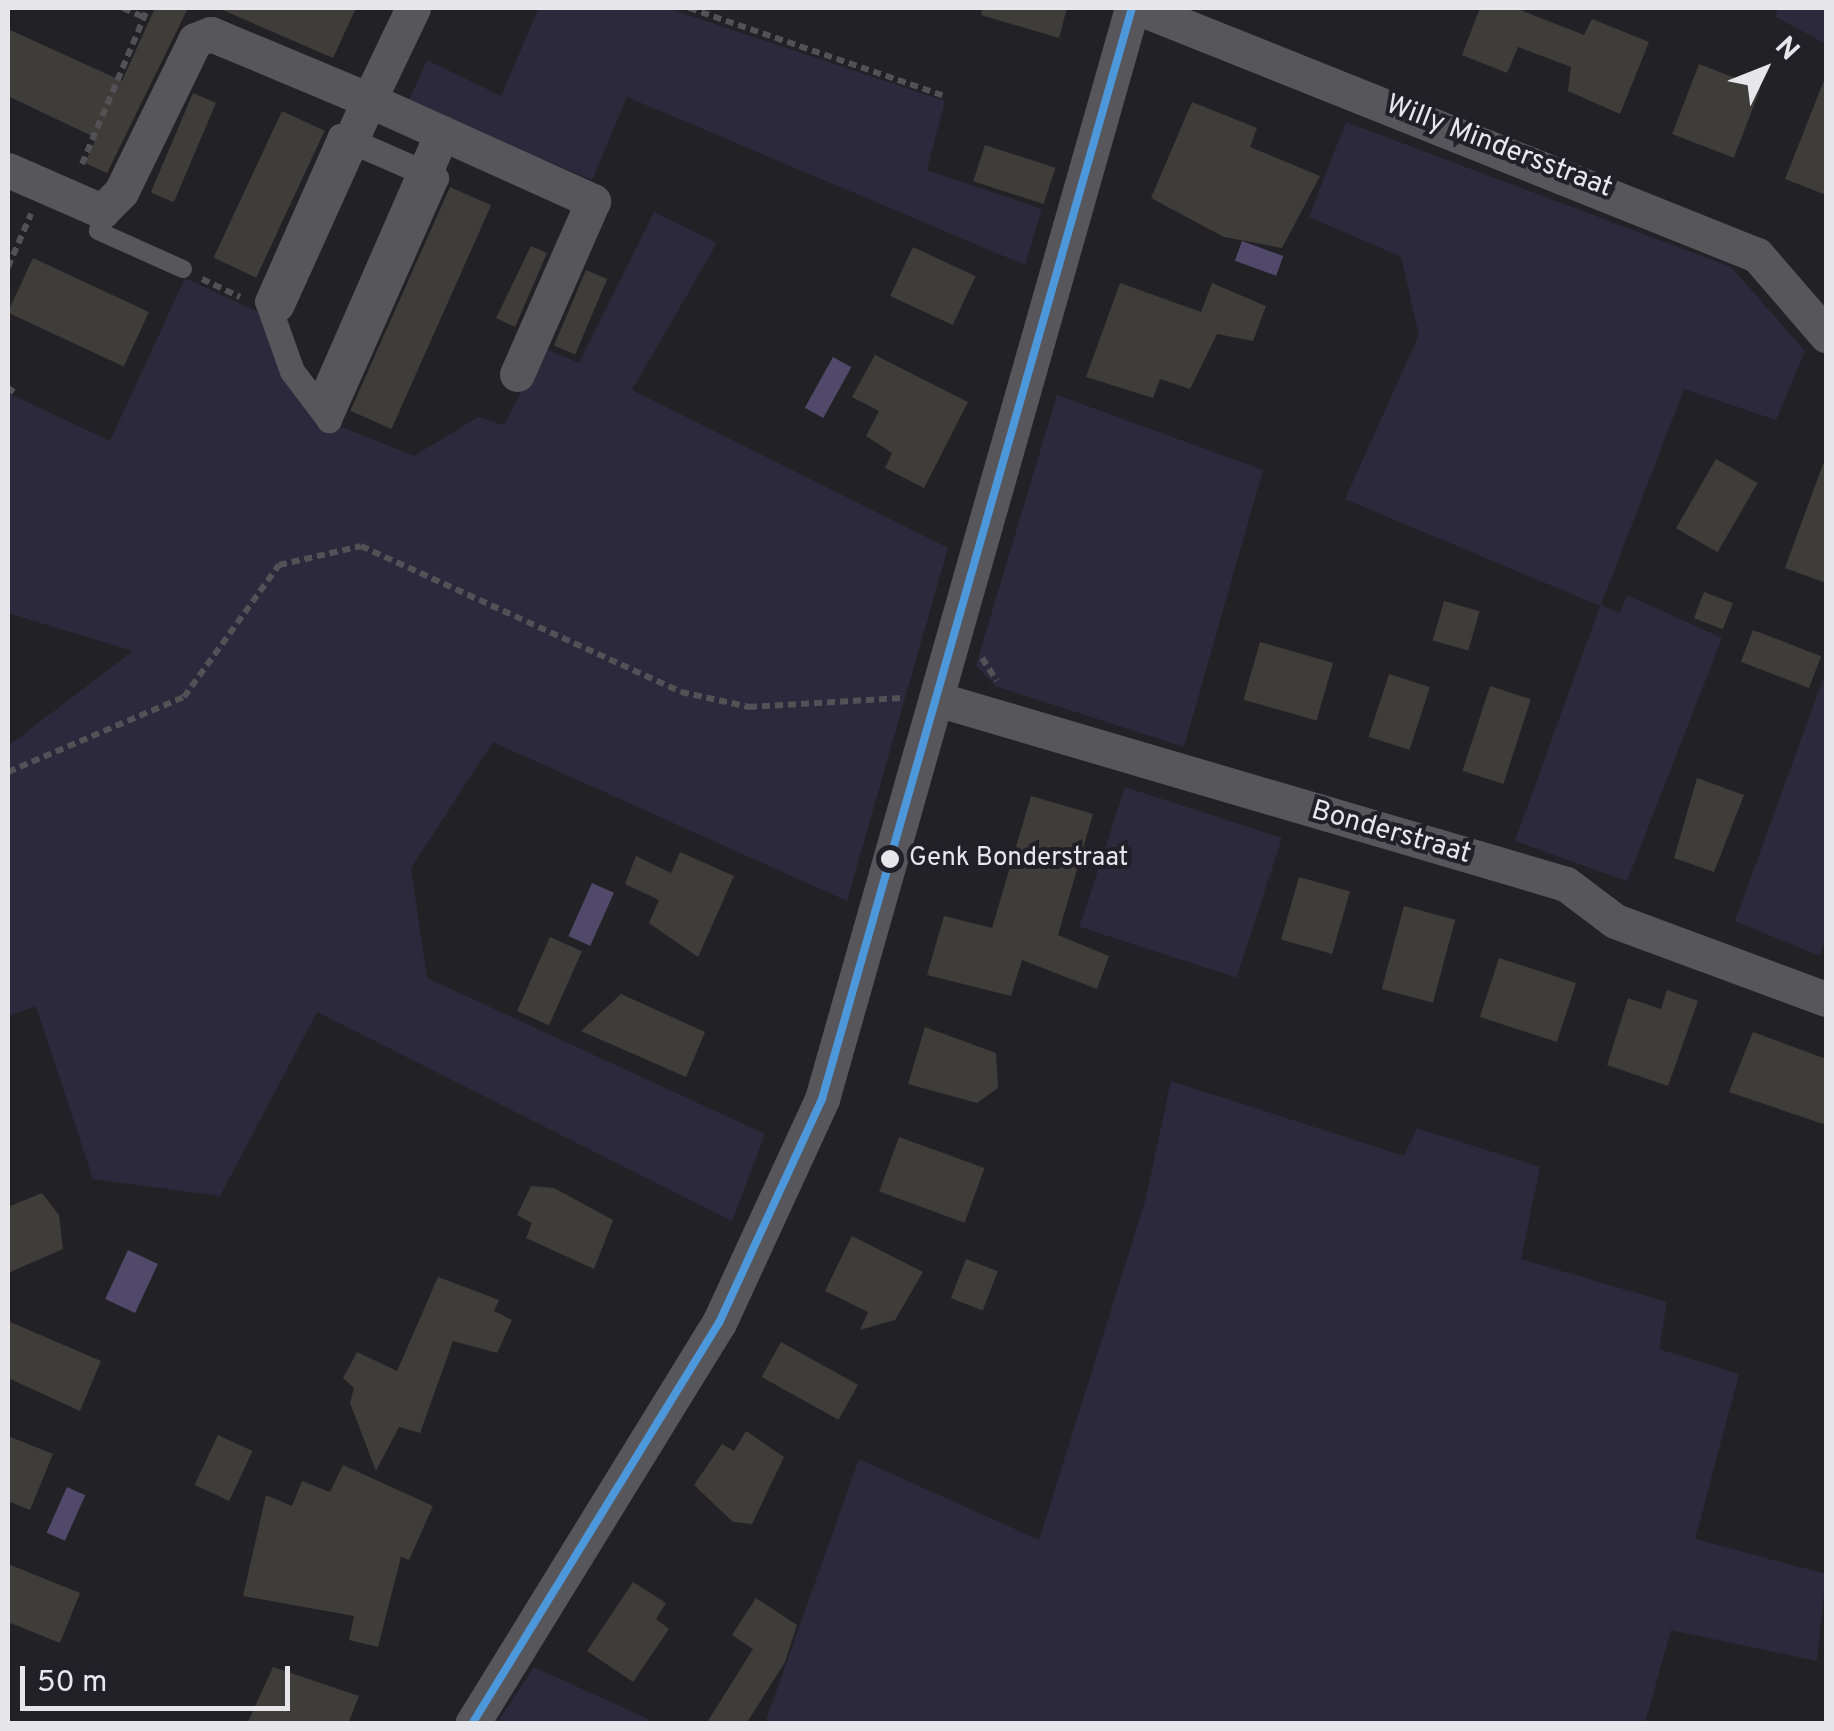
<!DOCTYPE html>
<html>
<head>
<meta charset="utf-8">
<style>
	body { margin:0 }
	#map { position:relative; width:1834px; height:1731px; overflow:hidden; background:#222126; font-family:Overpass,sans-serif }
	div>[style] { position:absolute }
	.green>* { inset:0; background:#2c293c; transform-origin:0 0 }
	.water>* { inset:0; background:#504969; transform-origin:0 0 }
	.building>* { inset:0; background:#3f3d39; transform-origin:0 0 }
	.path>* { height:6px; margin-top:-3px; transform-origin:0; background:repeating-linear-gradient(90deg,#525156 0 8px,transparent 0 13px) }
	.service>* { height:18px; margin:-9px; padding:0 9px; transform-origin:9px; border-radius:9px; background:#57565a }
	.pedestrian>* { height:25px; margin:-12.5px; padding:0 12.5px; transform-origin:12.5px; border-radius:12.5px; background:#57565a }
	.minor>* { height:35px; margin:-17.5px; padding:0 17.5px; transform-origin:17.5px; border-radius:17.5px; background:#57565a }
	.bus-1>* { height:8px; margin:-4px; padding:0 4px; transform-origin:4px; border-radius:4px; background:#4d97db }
	.dots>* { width:28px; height:28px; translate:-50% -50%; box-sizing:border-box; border:5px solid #211f28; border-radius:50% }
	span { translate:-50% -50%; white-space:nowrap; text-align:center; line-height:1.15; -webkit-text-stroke:8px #211f28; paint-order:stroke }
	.bus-label { font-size:26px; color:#e6e6eb }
	.left { translate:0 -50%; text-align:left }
	.street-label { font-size:28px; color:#e6e6eb }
	.frame { position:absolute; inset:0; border:10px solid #e6e6eb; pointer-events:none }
	.north { position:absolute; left:1714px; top:20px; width:100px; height:100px; -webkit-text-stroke:8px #211f28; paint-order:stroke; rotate:47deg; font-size:28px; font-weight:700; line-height:40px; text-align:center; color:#e6e6eb }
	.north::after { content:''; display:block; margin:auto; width:35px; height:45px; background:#e6e6eb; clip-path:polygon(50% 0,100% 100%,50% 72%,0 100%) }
	.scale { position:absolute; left:20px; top:1666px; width:270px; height:45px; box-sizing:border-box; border:5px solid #e6e6eb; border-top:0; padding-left:12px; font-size:30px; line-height:35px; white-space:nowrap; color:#e6e6eb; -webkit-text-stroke:8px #211f28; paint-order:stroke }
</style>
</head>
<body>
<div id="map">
	<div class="green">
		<i style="clip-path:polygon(539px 8px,667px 8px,945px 101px,927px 170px,1042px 209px,1025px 265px,627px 97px,592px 180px,408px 102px,427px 60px,501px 96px)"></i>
		<i style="clip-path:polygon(1777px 8px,1826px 8px,1826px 44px,1776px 17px)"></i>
		<i style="clip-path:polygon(1346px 122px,1731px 267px,1805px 351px,1776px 420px,1684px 389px,1601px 605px,1620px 613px,1627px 595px,1722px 638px,1627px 881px,1515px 841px,1600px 606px,1345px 499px,1419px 335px,1401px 257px,1309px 217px)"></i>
		<i style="clip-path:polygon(654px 212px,717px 243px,632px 390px,948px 548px,847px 901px,493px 742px,411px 868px,427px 978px,765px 1134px,732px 1221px,317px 1012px,220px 1196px,93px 1179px,36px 1006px,8px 1016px,8px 746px,133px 651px,8px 613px,8px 393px,110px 441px,185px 278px,273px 319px,329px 422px,414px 456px,478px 417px,504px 425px,544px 348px,579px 363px)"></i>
		<i style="clip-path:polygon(1057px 395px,1263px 470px,1184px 747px,995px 686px,976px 665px)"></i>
		<i style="clip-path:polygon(1826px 671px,1826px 937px,1820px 956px,1735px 921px)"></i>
		<i style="left:1125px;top:787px;width:165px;height:147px;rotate:18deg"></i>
		<i style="clip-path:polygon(1171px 1081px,1404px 1156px,1417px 1128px,1540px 1167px,1521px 1259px,1667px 1302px,1659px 1349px,1739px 1374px,1695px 1539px,1826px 1574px,1817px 1661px,1671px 1630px,1645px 1723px,765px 1723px,859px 1459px,1039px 1540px,1146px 1198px)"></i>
		<i style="clip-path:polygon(534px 1667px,657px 1723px,497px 1723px)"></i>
	</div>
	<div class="water">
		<i style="left:1242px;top:241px;width:44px;height:21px;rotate:20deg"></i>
		<i style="left:833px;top:357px;width:21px;height:58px;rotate:29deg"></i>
		<i style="left:592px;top:883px;width:24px;height:58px;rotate:24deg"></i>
		<i style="left:128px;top:1250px;width:33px;height:54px;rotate:25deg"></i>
		<i style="left:67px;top:1487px;width:20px;height:50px;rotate:24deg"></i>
	</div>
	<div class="building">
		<i style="clip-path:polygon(155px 8px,188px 8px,107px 173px,85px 163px,96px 138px,8px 96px,8px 29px,122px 81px)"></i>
		<i style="clip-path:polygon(218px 8px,356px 8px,333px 58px)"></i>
		<i style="clip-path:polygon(982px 8px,1067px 8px,1059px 38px,981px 15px)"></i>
		<i style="clip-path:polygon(1480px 8px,1515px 8px,1584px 35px,1592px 19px,1649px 42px,1620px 114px,1568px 91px,1571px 67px,1518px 47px,1507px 73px,1462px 55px)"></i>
		<i style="left:1699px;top:64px;width:66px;height:75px;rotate:21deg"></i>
		<i style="clip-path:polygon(1825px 78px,1826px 79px,1826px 195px,1785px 179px)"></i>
		<i style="left:193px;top:93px;width:25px;height:108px;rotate:23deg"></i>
		<i style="clip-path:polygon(1192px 102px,1257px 128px,1250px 147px,1320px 176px,1282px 248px,1224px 237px,1151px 198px)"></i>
		<i style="left:282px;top:111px;width:47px;height:162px;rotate:25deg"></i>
		<i style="left:985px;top:145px;width:74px;height:38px;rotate:18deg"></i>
		<i style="left:450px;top:187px;width:45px;height:245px;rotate:24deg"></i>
		<i style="clip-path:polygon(531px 246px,547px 253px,515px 327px,496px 318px)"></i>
		<i style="left:913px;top:247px;width:69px;height:54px;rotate:25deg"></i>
		<i style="left:33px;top:258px;width:128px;height:60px;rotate:25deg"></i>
		<i style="left:586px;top:270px;width:23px;height:82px;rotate:23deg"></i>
		<i style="clip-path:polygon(1120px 283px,1201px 312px,1212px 283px,1266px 306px,1253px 341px,1217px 334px,1190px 389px,1160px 379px,1153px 398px,1086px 377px)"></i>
		<i style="clip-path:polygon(875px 355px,968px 402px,924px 488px,885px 468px,892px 453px,866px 436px,879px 411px,852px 397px)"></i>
		<i style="left:1716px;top:459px;width:48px;height:80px;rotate:30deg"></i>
		<i style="clip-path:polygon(1823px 464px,1826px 465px,1826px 583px,1785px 568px)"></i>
		<i style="left:1704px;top:592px;width:31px;height:28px;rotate:21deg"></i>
		<i style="left:1444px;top:601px;width:37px;height:41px;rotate:16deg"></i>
		<i style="left:1753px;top:630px;width:73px;height:34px;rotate:21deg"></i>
		<i style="left:1260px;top:642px;width:76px;height:60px;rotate:16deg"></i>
		<i style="left:1389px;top:674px;width:43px;height:66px;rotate:18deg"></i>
		<i style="left:1490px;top:686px;width:43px;height:89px;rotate:18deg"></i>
		<i style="clip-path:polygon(1697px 778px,1744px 795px,1714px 872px,1674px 858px)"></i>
		<i style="clip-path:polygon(1031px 796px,1093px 814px,1058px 935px,1109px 956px,1097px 989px,1022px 960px,1011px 996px,927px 975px,944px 916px,992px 928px)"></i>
		<i style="clip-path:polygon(680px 852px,734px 876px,698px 957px,649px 923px,659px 900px,625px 884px,636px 856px,671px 873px)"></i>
		<i style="left:1299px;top:877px;width:53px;height:65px;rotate:16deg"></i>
		<i style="left:1404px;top:906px;width:53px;height:86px;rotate:15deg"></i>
		<i style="left:550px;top:937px;width:35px;height:81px;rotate:24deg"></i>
		<i style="left:1499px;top:958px;width:81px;height:62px;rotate:18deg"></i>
		<i style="clip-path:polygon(1667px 990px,1698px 1001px,1668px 1086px,1607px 1065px,1628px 998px,1661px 1009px)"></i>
		<i style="clip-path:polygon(621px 994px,705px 1032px,686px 1077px,581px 1031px)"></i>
		<i style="clip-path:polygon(925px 1027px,996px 1053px,998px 1088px,977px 1103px,908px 1084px)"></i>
		<i style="clip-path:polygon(1753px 1032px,1826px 1059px,1826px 1125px,1729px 1092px)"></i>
		<i style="left:899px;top:1137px;width:91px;height:58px;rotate:20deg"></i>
		<i style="clip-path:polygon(531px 1186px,554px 1188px,613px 1220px,594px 1269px,526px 1238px,532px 1223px,517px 1215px)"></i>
		<i style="clip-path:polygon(42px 1193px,59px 1215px,63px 1249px,8px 1273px,8px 1207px)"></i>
		<i style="clip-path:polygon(852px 1236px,923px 1272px,895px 1320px,860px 1330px,868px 1312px,825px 1291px)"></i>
		<i style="left:966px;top:1259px;width:34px;height:42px;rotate:21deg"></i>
		<i style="clip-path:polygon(438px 1277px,499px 1300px,494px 1311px,512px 1320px,497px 1353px,453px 1341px,420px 1433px,399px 1427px,376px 1471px,350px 1403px,354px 1388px,343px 1378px,357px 1352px,397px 1371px)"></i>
		<i style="clip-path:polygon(8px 1321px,101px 1361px,80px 1411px,8px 1378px)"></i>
		<i style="left:781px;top:1342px;width:88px;height:40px;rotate:29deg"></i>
		<i style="clip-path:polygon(746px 1431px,784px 1457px,752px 1524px,733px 1522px,694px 1485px,722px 1444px,734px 1451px)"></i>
		<i style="left:218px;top:1435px;width:38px;height:55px;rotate:25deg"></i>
		<i style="clip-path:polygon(8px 1436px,53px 1454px,30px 1510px,8px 1501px)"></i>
		<i style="clip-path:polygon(343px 1465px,433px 1506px,409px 1560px,401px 1557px,378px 1647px,349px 1640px,354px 1616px,243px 1596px,266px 1495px,292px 1506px,302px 1481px,330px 1492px)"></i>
		<i style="clip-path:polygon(8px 1564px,80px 1593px,60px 1643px,8px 1622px)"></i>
		<i style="clip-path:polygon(633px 1582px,666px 1603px,656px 1619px,669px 1629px,633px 1682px,587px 1651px)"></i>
		<i style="clip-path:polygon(756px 1598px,797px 1625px,785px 1662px,746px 1724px,706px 1724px,753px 1649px,732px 1635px)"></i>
		<i style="clip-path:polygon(273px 1667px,359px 1696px,348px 1724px,247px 1724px)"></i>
	</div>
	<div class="path">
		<i style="left:123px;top:8px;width:24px;rotate:24deg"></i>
		<i style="left:689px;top:8px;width:268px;rotate:19deg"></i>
		<i style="left:82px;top:164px;width:169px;rotate:-67.1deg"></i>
		<i style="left:8px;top:267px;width:58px;rotate:-66.5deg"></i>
		<i style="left:202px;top:279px;width:42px;rotate:25.3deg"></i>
		<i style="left:8px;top:388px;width:7px;rotate:34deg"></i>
		<i style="left:982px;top:658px;width:27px;rotate:57deg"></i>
		<i style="left:8px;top:772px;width:191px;rotate:-23.1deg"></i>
		<i style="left:184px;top:697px;width:163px;rotate:-54.3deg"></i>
		<i style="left:279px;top:565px;width:84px;rotate:-13deg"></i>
		<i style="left:361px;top:546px;width:352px;rotate:24.5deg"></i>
		<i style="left:681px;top:692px;width:70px;rotate:12.4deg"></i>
		<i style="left:749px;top:707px;width:153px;rotate:-3.4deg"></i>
	</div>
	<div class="service">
		<i style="left:102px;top:211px;width:20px;rotate:101deg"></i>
		<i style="left:98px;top:231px;width:93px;rotate:24.1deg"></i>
	</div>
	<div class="pedestrian">
		<i style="left:340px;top:136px;width:105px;rotate:23.6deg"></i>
		<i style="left:436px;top:178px;width:265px;rotate:113.9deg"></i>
		<i style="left:329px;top:420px;width:61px;rotate:-127.1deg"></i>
		<i style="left:292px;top:371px;width:74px;rotate:-109.7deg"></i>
		<i style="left:267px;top:301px;width:180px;rotate:-66.1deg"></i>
	</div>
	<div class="minor">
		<i style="left:413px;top:8px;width:102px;rotate:115.6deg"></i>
		<i style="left:369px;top:100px;width:246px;rotate:24.3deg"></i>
		<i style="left:593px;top:201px;width:189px;rotate:113.7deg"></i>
		<i style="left:1139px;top:8px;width:666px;rotate:21.79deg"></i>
		<i style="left:1757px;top:255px;width:106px;rotate:49.2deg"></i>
		<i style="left:8px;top:170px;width:103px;rotate:23.6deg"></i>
		<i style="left:102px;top:211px;width:27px;rotate:-45deg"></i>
		<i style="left:121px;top:192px;width:169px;rotate:-64deg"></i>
		<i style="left:195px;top:40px;width:17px;rotate:-21deg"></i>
		<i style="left:211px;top:34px;width:171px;rotate:22.7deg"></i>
		<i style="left:369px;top:100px;width:224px;rotate:114.3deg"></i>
		<i style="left:328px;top:394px;width:285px;rotate:-66.4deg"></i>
		<i style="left:940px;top:700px;width:652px;rotate:16.38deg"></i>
		<i style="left:1566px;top:884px;width:61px;rotate:37.1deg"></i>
		<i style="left:1615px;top:921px;width:225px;rotate:20.3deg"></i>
		<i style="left:472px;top:1724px;width:471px;rotate:-58.4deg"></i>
		<i style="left:719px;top:1323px;width:247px;rotate:-65.3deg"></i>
		<i style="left:822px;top:1099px;width:1134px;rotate:-74.14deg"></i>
	</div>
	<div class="bus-1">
		<i style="left:472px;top:1724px;width:471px;rotate:-58.4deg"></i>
		<i style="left:719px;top:1323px;width:247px;rotate:-65.3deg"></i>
		<i style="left:822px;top:1099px;width:1134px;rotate:-74.14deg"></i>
	</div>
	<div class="dots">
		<i style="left:890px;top:859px;background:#e6e6eb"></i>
	</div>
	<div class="bus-label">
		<span class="left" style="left:909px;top:859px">Genk Bonderstraat</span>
	</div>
	<div class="street-label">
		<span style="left:1499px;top:147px;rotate:21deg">Willy Mindersstraat</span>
		<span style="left:1391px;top:833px;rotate:16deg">Bonderstraat</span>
	</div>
	<div class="frame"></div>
	<div class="north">N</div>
	<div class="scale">50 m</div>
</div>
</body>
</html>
